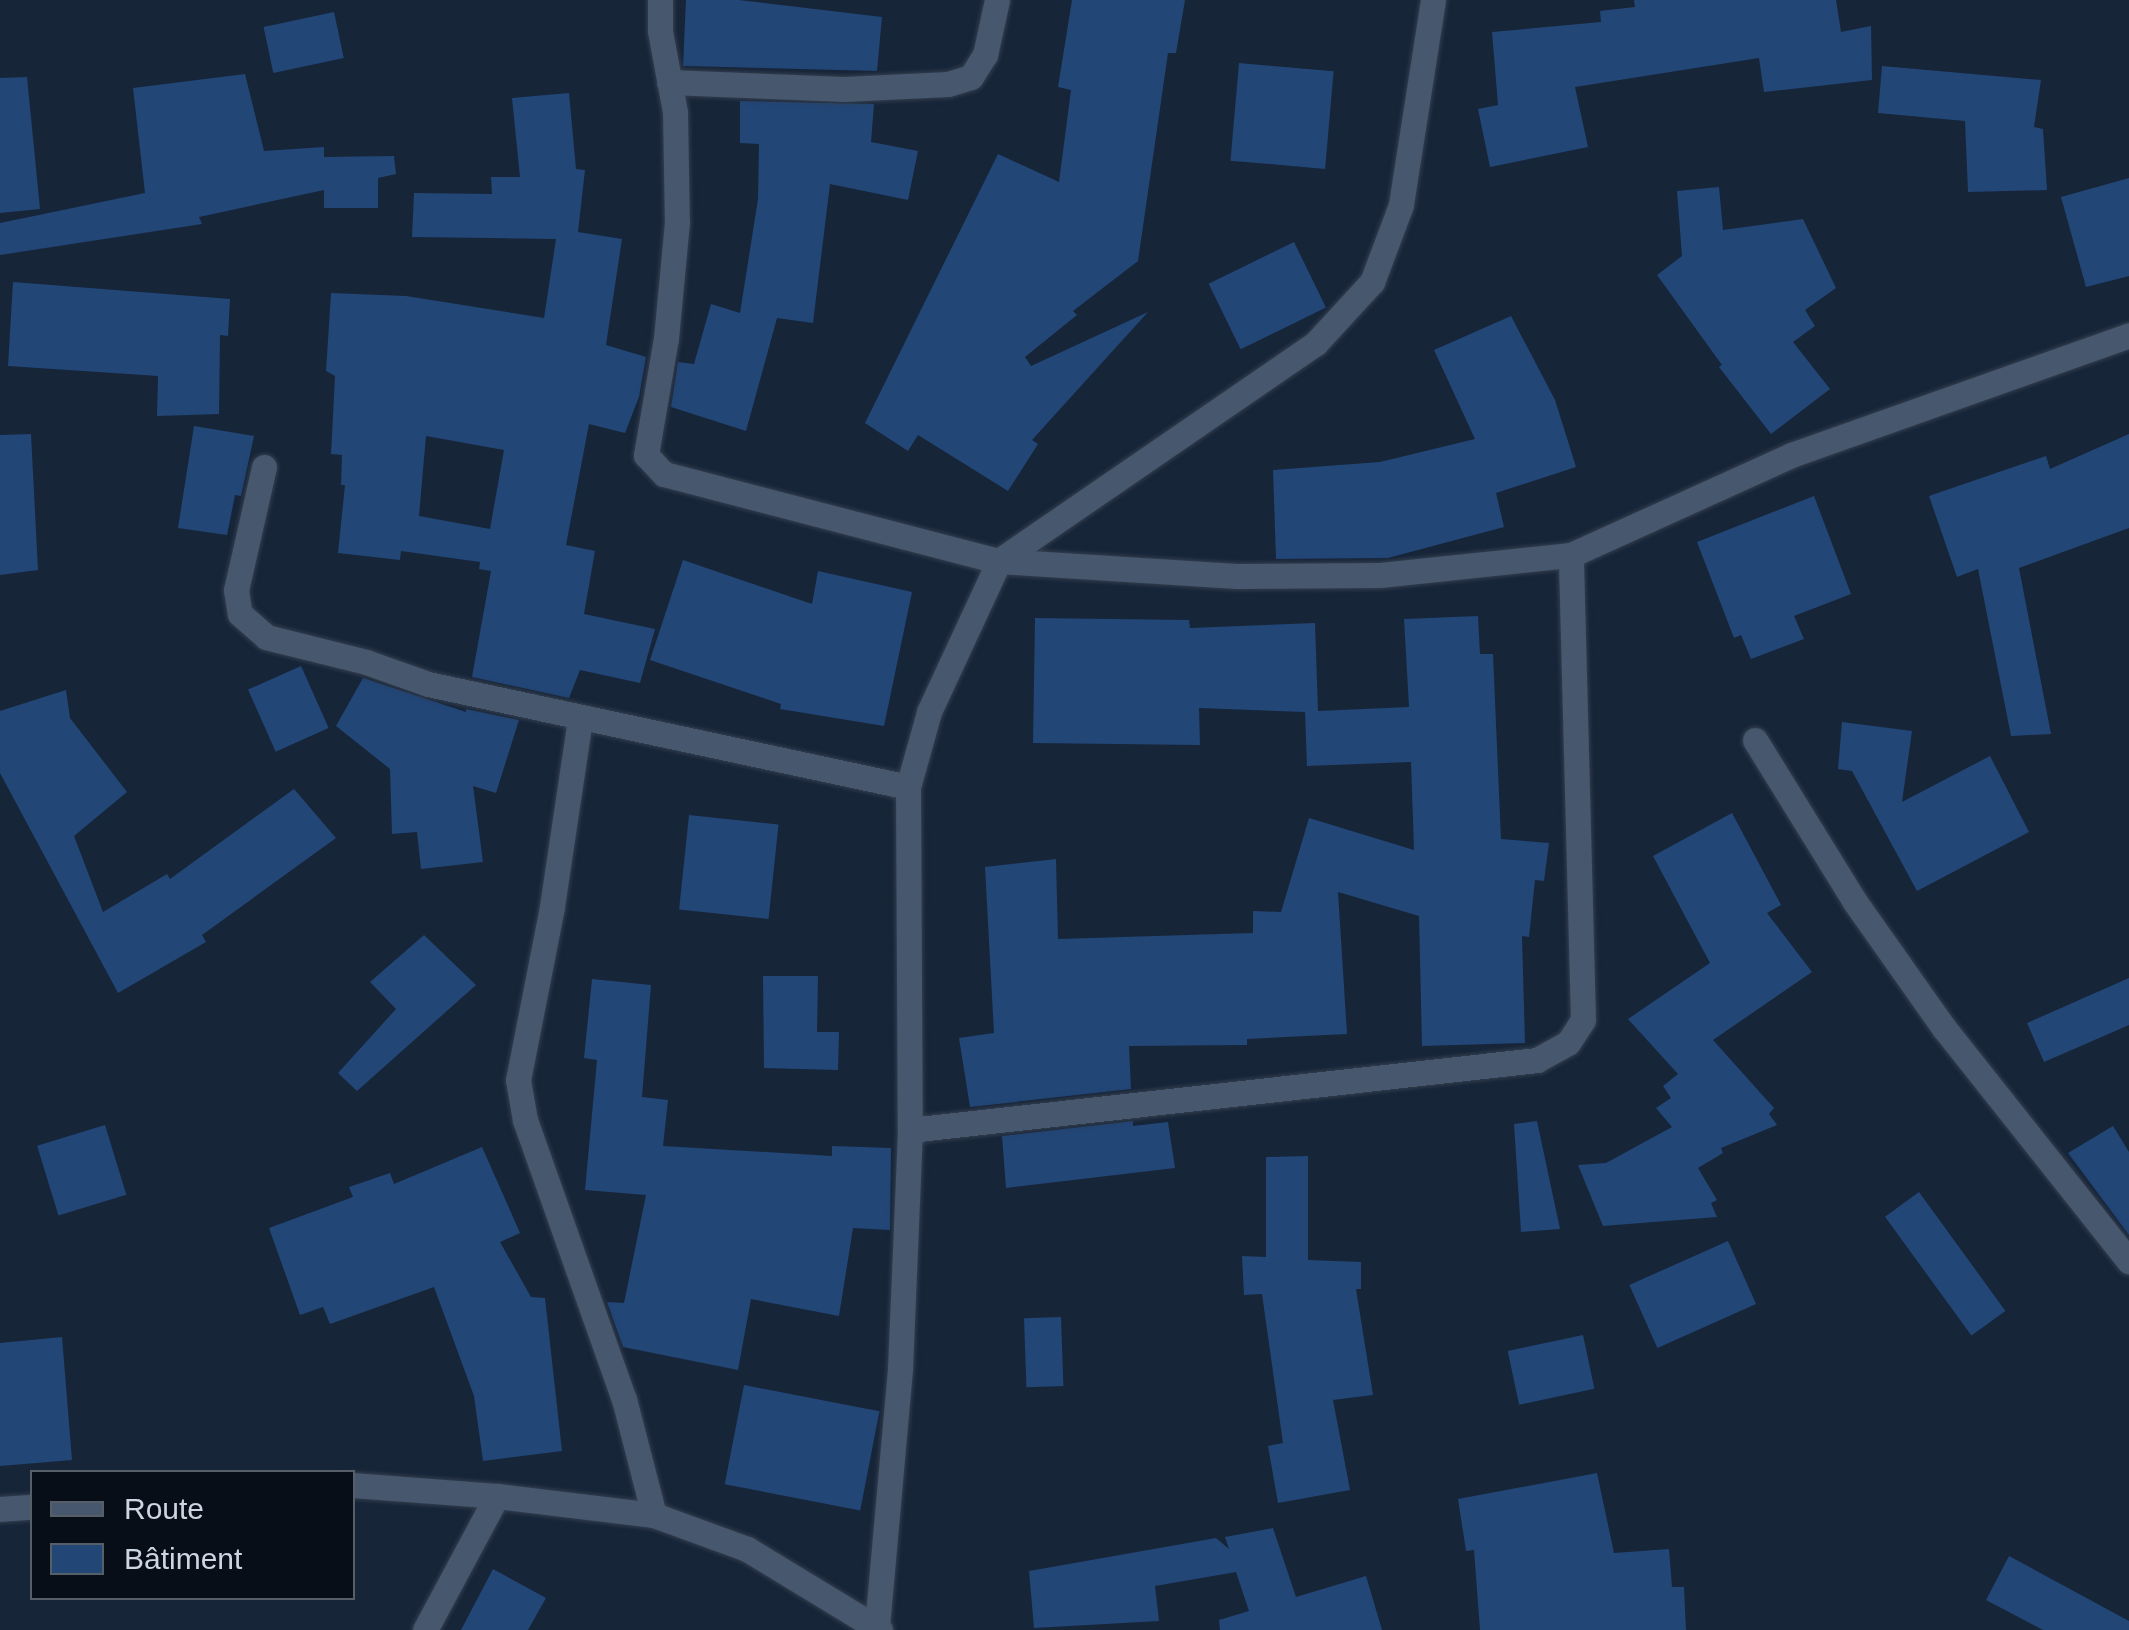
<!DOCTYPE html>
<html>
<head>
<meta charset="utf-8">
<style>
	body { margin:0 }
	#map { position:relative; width:2129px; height:1630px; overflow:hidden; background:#172539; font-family:Helvetica,sans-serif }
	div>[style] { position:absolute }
	.building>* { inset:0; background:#224676; transform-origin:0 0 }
	.roads { filter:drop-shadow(0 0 2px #333e4e) drop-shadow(0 0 2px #333e4e) }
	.minor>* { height:25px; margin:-12.5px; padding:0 12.5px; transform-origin:12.5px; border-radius:12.5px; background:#47576d }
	span { translate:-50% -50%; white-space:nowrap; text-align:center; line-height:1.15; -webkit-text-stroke:8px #080e17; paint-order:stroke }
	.legend { position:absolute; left:30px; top:1470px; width:325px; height:130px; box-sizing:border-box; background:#080e17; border:2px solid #565e68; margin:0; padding:12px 18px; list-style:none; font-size:30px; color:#ccd5e2 }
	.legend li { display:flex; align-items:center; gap:20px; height:50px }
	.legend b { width:50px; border:2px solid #565e68 }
</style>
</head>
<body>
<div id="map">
	<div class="building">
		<i style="clip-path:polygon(686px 0,739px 0,882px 17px,877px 71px,683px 66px)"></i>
		<i style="clip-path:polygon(1072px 0,1185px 0,1176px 53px,1168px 53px,1138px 261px,1073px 311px,1077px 315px,1025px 357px,1031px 366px,1148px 312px,1032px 440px,1038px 444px,1008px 491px,918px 435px,908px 451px,865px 423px,998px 154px,1059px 182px,1071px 90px,1058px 87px)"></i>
		<i style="clip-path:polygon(1634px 0,1836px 0,1841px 32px,1871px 26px,1872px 80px,1764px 92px,1759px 58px,1575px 87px,1588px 147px,1490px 167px,1478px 109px,1498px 105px,1492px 32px,1601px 22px,1600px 11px,1635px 7px)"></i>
		<i style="left:334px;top:12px;width:47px;height:72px;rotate:78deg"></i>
		<i style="left:1239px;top:63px;width:95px;height:98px;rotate:5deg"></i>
		<i style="clip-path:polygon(1882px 66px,2041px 80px,2034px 127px,2043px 129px,2047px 190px,1968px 192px,1965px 121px,1878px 113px)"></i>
		<i style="clip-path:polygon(245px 74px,264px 151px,324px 147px,324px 157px,394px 156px,396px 174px,378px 178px,378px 208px,324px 208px,324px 190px,199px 217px,202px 224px,0 255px,0 223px,145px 193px,133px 88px)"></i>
		<i style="clip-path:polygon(27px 77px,40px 209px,0 213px,0 78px)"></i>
		<i style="clip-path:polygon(evenodd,569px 93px,576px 169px,585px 170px,578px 232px,622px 239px,606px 345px,646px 357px,639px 397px,625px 433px,589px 424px,566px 545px,595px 551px,584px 614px,655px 629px,640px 683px,580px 670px,569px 698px,472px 677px,491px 571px,479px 569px,480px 562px,401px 551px,400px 560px,338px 553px,345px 485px,341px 485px,342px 455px,331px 454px,335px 376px,326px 371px,331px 293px,406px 296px,544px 318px,556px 239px,412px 237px,414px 193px,492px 194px,491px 177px,520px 177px,512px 98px,569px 93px,426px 436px,504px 450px,490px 529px,419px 516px,426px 436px)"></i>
		<i style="clip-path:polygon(740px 101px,874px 104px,871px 142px,918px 151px,908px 200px,830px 184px,813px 323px,777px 318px,746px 431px,671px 407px,678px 362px,694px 364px,711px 304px,740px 313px,758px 199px,759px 144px,740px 143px)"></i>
		<i style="clip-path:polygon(2129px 178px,2129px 276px,2086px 287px,2061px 197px)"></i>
		<i style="clip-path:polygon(1719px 187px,1723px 230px,1803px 219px,1836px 288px,1805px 310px,1815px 326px,1793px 342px,1830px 389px,1771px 434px,1719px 367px,1722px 365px,1657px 275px,1682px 256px,1677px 191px)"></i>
		<i style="left:1294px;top:242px;width:73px;height:95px;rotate:64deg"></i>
		<i style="clip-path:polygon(13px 282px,230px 299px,228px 336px,220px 335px,219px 414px,157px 416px,158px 376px,8px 366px)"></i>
		<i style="clip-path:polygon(1511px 316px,1555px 400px,1576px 467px,1496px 493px,1504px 527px,1388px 558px,1276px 559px,1273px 470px,1380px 462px,1475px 439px,1434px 350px)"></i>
		<i style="clip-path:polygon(194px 426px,254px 436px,241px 496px,235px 495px,227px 535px,178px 528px)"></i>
		<i style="clip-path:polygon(31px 434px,38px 570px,0 575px,0 435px)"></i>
		<i style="clip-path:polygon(2129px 434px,2129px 528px,2019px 568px,2051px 734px,2011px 736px,1978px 569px,1957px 577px,1929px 496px,2046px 456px,2050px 469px)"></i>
		<i style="clip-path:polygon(1814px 496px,1851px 594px,1794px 616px,1804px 639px,1751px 659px,1741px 635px,1734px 638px,1697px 542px)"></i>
		<i style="clip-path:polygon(683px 560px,812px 604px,818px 571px,912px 592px,884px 726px,780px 709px,781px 704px,650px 660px)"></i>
		<i style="clip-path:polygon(1478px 616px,1480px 654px,1493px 654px,1501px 839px,1549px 843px,1544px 881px,1535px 880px,1529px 937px,1522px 936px,1525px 1043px,1422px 1046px,1419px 916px,1338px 892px,1347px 1034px,1247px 1039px,1247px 1045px,1129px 1046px,1131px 1089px,970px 1107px,959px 1038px,994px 1033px,985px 867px,1056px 859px,1058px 939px,1253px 933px,1253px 911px,1281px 912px,1309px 818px,1414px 850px,1411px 762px,1307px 766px,1305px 712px,1199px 708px,1200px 745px,1033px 743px,1035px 618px,1189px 620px,1190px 628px,1315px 623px,1318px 711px,1409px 707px,1404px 619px)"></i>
		<i style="left:301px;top:666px;width:68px;height:58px;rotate:66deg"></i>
		<i style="clip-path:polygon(363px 678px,466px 712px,466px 709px,519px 720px,496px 793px,473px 786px,483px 862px,421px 869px,417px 832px,392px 834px,390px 769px,336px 726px)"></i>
		<i style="clip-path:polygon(66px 690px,70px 718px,127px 792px,74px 836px,103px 912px,167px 874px,170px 879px,294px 789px,336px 838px,202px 935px,206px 942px,118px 993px,0 773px,0 711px)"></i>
		<i style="clip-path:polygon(1842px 722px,1912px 731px,1902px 802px,1990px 756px,2029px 832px,1917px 891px,1852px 771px,1838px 769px)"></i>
		<i style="clip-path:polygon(1732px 813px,1781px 905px,1767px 913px,1812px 972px,1713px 1040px,1774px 1108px,1769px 1114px,1777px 1125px,1721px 1148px,1723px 1153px,1698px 1168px,1717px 1200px,1711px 1203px,1717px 1217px,1603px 1226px,1578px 1165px,1606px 1163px,1672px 1127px,1656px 1108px,1671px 1098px,1663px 1086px,1678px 1074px,1628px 1019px,1710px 963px,1653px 856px)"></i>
		<i style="left:689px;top:815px;width:90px;height:95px;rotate:6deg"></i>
		<i style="clip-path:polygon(424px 935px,476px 985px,357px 1091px,338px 1073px,396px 1009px,370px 982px)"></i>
		<i style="clip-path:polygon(763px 976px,818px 976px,817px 1032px,839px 1032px,838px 1070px,764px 1068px)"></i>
		<i style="clip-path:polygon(2129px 978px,2129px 1025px,2044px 1062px,2027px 1023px)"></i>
		<i style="clip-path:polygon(592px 979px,651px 985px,642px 1097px,668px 1100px,663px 1146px,832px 1156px,832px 1146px,891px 1148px,890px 1230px,853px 1228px,839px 1316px,751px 1299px,738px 1370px,623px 1347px,607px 1302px,624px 1303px,646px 1195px,585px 1190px,597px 1060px,584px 1058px)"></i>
		<i style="clip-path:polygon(1133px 1121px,1133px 1126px,1168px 1122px,1175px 1168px,1006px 1188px,1002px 1136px)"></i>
		<i style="clip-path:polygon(1537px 1121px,1560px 1229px,1521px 1232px,1514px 1124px)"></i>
		<i style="left:105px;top:1125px;width:73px;height:71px;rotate:73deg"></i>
		<i style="clip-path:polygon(2113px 1126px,2129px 1152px,2129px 1235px,2068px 1153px)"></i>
		<i style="clip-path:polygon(482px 1147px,520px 1233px,500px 1242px,531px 1297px,545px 1298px,562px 1451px,483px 1461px,474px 1396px,434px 1287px,330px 1324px,323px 1307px,300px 1315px,269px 1228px,353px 1197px,349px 1187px,390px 1173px,394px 1184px)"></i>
		<i style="clip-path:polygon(1308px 1156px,1308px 1260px,1361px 1262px,1361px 1289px,1356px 1289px,1373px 1395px,1333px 1400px,1350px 1490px,1278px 1503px,1268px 1446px,1283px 1443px,1262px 1294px,1244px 1295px,1242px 1256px,1266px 1257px,1266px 1157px)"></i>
		<i style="left:1919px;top:1192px;width:147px;height:42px;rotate:54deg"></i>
		<i style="left:1728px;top:1241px;width:69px;height:108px;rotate:66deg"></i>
		<i style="left:1061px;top:1317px;width:69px;height:37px;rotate:88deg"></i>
		<i style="left:1583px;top:1335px;width:55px;height:77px;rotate:78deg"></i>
		<i style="clip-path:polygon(62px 1337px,72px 1460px,0 1466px,0 1343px)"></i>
		<i style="left:744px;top:1385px;width:138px;height:101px;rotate:11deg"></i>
		<i style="clip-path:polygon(1597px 1473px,1614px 1553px,1669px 1549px,1672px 1587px,1684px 1587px,1686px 1630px,1480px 1630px,1474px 1550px,1466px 1551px,1458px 1499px)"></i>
		<i style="clip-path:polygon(1273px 1528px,1296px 1597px,1366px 1576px,1382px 1630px,1220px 1630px,1219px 1620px,1249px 1611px,1236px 1572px,1155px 1586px,1159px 1621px,1034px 1628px,1029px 1571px,1216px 1538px,1229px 1549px,1225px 1537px)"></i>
		<i style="clip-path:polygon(2009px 1556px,2129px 1621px,2129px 1630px,2043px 1630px,1986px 1600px)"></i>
		<i style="clip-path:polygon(493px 1569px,546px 1598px,528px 1630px,461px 1630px)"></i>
	</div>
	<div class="roads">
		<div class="minor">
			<i style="left:660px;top:0;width:31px;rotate:90deg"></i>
			<i style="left:660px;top:31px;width:82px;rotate:79.5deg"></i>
			<i style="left:675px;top:112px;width:110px;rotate:89deg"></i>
			<i style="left:677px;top:222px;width:117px;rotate:95.4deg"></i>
			<i style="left:666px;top:338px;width:119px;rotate:99.7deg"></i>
			<i style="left:646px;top:455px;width:26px;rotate:47deg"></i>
			<i style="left:664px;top:474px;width:346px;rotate:14.6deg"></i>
			<i style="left:999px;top:561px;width:166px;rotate:114.9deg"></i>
			<i style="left:929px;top:712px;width:78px;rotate:105.6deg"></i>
			<i style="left:908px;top:787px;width:343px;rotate:89.7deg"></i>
			<i style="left:910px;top:1130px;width:239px;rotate:92.4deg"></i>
			<i style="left:900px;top:1369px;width:257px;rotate:95.1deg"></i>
			<i style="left:1433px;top:0;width:207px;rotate:98.9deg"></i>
			<i style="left:1401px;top:205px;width:82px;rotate:110.6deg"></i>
			<i style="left:1372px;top:282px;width:83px;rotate:132.6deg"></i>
			<i style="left:1316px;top:343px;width:385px;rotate:145.5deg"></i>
			<i style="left:999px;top:561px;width:238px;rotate:3.6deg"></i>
			<i style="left:1237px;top:576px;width:143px;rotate:-0.4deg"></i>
			<i style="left:1380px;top:575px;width:192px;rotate:-6deg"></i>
			<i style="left:669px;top:82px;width:175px;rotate:2.3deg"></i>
			<i style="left:844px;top:89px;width:104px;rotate:-2.8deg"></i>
			<i style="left:948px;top:84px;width:24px;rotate:-17deg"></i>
			<i style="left:971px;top:77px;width:26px;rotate:-58deg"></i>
			<i style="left:985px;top:55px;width:56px;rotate:-77.7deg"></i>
			<i style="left:264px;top:467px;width:126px;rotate:102.8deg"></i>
			<i style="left:236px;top:590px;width:24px;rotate:81deg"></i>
			<i style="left:240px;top:614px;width:35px;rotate:41deg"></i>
			<i style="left:266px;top:637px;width:103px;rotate:14deg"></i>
			<i style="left:366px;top:662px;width:66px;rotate:19.5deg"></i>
			<i style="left:428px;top:684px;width:491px;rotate:12.1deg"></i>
			<i style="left:580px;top:719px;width:190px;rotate:98.5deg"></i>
			<i style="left:552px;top:907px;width:176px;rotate:101.1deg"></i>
			<i style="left:518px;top:1080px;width:41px;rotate:80.1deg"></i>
			<i style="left:525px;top:1120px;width:296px;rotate:70.5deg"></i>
			<i style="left:624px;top:1399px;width:120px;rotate:75.5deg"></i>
			<i style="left:1755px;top:740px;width:190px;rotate:58.3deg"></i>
			<i style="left:1855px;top:902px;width:154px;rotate:54.8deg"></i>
			<i style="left:1944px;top:1028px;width:298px;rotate:51.6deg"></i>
			<i style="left:910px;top:1130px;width:631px;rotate:-6.37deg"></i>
			<i style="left:1537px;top:1060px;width:35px;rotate:-29deg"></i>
			<i style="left:1568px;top:1043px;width:27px;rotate:-57deg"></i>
			<i style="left:1583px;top:1020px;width:465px;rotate:-91.5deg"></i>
			<i style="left:1571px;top:555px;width:242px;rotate:-24.4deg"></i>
			<i style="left:1791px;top:455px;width:359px;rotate:-19.5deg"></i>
			<i style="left:352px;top:1485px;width:145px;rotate:4.3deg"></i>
			<i style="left:497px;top:1496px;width:158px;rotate:6.9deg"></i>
			<i style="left:654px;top:1515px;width:99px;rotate:20.1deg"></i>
			<i style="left:747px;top:1549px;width:156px;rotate:31.3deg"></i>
			<i style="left:0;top:1509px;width:32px;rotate:-4deg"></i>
			<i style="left:425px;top:1630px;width:152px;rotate:-61.8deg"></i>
		</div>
	</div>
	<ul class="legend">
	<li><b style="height:12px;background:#47576d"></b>Route</li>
	<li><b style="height:28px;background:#224676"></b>Bâtiment</li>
	</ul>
</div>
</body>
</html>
